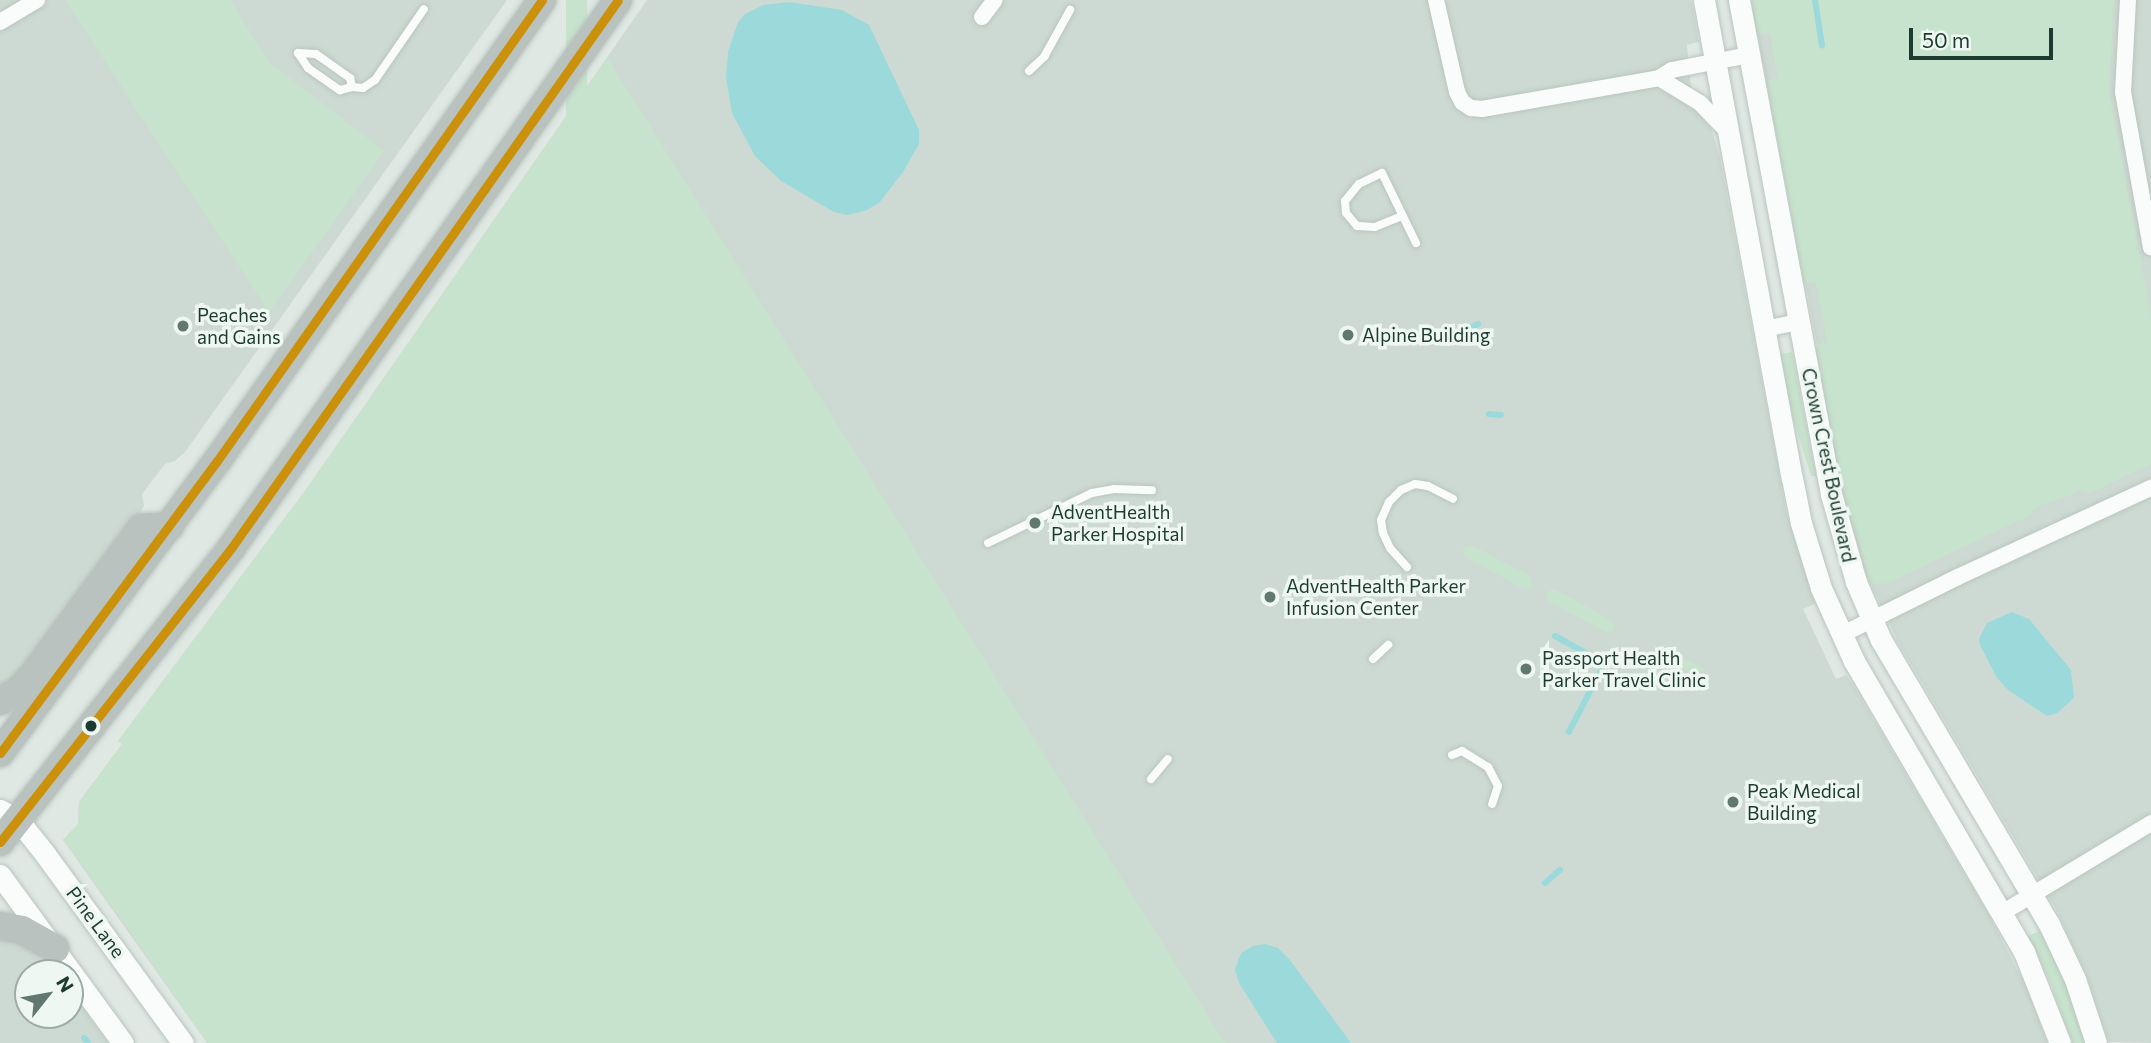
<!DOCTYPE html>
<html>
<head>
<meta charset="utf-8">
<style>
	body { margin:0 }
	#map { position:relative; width:2151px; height:1043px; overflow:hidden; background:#e0e8e4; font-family:Commissioner,sans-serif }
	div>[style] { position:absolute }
	.built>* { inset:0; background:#cddad3 }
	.green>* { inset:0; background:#c7e3cd; transform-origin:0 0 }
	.water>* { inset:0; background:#9cd9da }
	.stream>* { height:6px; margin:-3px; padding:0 3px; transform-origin:3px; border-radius:3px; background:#9cd9da }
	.roads { filter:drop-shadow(0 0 2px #bac5bf) drop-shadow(0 0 2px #bac5bf) }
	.lane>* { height:8px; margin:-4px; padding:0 4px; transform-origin:4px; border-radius:4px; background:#fafcfb }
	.street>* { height:16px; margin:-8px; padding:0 8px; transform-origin:8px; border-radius:8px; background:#fafcfb }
	.secondary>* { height:21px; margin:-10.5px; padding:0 10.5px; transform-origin:10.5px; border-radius:10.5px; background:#fafcfb }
	.highway>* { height:28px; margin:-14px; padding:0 14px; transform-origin:14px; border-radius:14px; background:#b9c2bf }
	.bus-1>* { height:9px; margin:-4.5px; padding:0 4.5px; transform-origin:4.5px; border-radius:4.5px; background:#cb910a }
	.dots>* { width:19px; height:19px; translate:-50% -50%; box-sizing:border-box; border:4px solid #eef7f2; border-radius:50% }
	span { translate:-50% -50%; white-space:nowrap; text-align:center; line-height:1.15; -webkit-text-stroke:7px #eef7f2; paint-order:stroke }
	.poi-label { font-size:19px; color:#1d3c31 }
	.left { translate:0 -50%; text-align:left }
	.street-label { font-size:19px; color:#1d3c31 }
	.north { position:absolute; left:14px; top:959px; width:70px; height:70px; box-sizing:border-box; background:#eef7f2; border:2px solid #9aaca5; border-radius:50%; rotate:59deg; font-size:19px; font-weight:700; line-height:28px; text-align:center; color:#1d3c31 }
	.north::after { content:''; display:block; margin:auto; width:24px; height:32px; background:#617870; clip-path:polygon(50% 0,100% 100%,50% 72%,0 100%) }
	.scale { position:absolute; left:1909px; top:28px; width:144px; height:32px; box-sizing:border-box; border:4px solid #1d3c31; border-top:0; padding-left:9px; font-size:21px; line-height:24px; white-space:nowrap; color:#1d3c31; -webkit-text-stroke:5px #eef7f2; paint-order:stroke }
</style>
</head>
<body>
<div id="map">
	<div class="built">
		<i style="clip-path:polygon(0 0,507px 0,185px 452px,175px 461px,165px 464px,142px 494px,144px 506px,139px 515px,16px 676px,0 688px)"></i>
		<i style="clip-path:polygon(647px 0,1691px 0,1699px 42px,1687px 45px,1693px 108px,1711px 128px,1720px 158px,1787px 515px,1815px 604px,1803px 609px,1836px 679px,1846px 675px,1852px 683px,1991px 919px,2029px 993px,2047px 1043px,207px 1043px,63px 840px,78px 824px,79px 802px,122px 744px,118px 741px,307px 488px)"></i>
		<i style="clip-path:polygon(1751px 0,2151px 0,2151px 1043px,2109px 1042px,2086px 974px,2056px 909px,1898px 642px,1864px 569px,1840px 483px,1817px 344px)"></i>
		<i style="clip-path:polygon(0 934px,47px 958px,58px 973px,28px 973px,28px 1015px,70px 1015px,70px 990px,108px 1043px,0 1043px)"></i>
	</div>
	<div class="green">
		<i style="clip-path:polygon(65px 0,230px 0,269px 62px,384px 151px,269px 312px)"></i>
		<i style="left:566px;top:0;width:21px;height:253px"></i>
		<i style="clip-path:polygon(1751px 0,2114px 0,2109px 90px,2151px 316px,2151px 464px,2089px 493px,2078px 489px,2076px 493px,2036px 507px,2030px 515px,1888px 583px,1872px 584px,1870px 581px,1840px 483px,1816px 352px,1817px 344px,1827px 342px,1816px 282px,1804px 284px,1766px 81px,1778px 78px,1770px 33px,1757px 35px)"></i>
		<i style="clip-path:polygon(607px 58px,623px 83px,1225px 1043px,207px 1043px,123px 921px,66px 844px,63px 840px,78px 824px,79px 802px,122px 744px,118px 741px,307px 488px)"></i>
		<i style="clip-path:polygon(1792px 352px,1816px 476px,1811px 476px,1792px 415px,1780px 354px)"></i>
		<i style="clip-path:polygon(1471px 545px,1528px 575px,1532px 580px,1531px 587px,1525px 589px,1465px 557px,1463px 548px)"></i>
		<i style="clip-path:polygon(1554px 589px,1613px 621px,1615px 629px,1608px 633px,1548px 601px,1546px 593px)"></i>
		<i style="clip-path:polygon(1663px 649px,1704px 668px,1704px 671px,1687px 670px,1659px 661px,1656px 657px)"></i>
		<i style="clip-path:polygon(2040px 931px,2065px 983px,2085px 1043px,2072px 1043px,2052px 986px,2028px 936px)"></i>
	</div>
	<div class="water">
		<i style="clip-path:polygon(789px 2px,842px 10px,869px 25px,919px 130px,919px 144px,903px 172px,879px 203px,865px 211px,847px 215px,834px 212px,781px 181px,755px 156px,732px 113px,726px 77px,728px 52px,738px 22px,745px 14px,763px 5px)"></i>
		<i style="clip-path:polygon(2012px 612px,2029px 619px,2071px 670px,2074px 698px,2057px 713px,2047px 716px,2008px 690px,1997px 678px,1980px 645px,1979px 639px,1987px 623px)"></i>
		<i style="clip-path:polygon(1265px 944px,1278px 948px,1290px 960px,1351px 1043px,1277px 1043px,1239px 983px,1235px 970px,1241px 953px,1253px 946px)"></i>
	</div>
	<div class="stream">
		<i style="left:1815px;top:0;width:46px;rotate:81.2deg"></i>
		<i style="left:1469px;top:328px;width:10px;rotate:-24deg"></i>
		<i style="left:1489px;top:414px;width:12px;rotate:5deg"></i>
		<i style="left:1555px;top:636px;width:48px;rotate:28.7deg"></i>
		<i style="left:1597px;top:659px;width:10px;rotate:61deg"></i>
		<i style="left:1602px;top:668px;width:72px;rotate:117.3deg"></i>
		<i style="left:1545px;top:883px;width:20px;rotate:-41deg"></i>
		<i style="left:84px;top:1038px;width:6px;rotate:51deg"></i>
	</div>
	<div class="roads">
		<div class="lane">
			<i style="left:298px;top:53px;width:18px;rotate:56deg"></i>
			<i style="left:308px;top:68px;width:39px;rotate:35deg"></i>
			<i style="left:340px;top:90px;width:12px;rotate:-14deg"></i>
			<i style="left:352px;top:87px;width:11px;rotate:5deg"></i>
			<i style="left:363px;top:88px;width:14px;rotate:-34deg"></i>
			<i style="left:375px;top:80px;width:86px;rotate:-55.4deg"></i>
			<i style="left:298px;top:53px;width:18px;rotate:3deg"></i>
			<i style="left:316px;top:54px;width:42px;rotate:35.2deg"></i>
			<i style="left:350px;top:78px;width:9px;rotate:77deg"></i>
			<i style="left:1029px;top:71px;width:21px;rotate:-43deg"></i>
			<i style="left:1044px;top:57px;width:54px;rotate:-61deg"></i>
			<i style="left:1402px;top:216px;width:29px;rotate:158deg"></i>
			<i style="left:1375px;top:227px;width:18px;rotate:-177deg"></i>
			<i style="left:1357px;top:226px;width:17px;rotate:-130deg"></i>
			<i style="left:1346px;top:213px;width:12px;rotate:-95deg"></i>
			<i style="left:1345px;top:201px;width:22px;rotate:-51deg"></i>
			<i style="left:1359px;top:184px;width:25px;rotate:-26deg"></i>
			<i style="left:1382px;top:173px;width:78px;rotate:64.1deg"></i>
			<i style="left:988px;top:543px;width:115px;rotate:-25.7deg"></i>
			<i style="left:1092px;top:493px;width:22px;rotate:-10deg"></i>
			<i style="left:1114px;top:489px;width:38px;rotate:2deg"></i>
			<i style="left:1407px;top:567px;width:25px;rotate:-132deg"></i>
			<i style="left:1390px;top:548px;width:17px;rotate:-115deg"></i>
			<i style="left:1383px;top:533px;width:13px;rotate:-99deg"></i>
			<i style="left:1381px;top:520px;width:20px;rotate:-66deg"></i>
			<i style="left:1389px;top:502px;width:17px;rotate:-45deg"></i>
			<i style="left:1401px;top:490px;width:15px;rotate:-23deg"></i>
			<i style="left:1415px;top:484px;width:13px;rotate:9deg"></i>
			<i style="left:1428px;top:486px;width:28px;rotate:27deg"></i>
			<i style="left:1373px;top:659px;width:21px;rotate:-43deg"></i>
			<i style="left:1452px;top:755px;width:11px;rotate:-22deg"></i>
			<i style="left:1462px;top:751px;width:31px;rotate:32deg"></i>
			<i style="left:1488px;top:767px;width:21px;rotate:62deg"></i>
			<i style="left:1498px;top:786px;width:19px;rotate:108deg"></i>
			<i style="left:1151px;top:779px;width:26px;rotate:-50deg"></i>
		</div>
		<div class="street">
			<i style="left:1436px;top:0;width:94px;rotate:77.1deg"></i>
			<i style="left:1457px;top:92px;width:11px;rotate:63deg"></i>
			<i style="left:1462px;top:102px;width:11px;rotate:34deg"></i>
			<i style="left:1471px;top:108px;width:11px;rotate:5deg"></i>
			<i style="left:1482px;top:109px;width:180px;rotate:-9.9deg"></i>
			<i style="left:1659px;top:78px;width:15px;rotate:-32deg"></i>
			<i style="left:1672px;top:70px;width:78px;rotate:-11deg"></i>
			<i style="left:2128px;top:0;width:92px;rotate:93.1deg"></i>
			<i style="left:2123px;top:92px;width:158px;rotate:79.8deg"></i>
			<i style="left:982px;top:17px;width:21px;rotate:-53deg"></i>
			<i style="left:0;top:22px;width:43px;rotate:-30.7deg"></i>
			<i style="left:1659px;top:78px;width:48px;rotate:31.4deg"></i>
			<i style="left:1700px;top:103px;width:40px;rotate:46deg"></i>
			<i style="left:1765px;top:329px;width:35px;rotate:-12deg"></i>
			<i style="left:1841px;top:635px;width:131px;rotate:-26.4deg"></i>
			<i style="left:1958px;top:577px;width:213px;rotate:-24.8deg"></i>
			<i style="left:2002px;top:913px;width:174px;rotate:-31.1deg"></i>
		</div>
		<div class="secondary">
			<i style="left:1704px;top:0;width:486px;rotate:79.6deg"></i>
			<i style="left:1792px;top:478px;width:46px;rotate:78.7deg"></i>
			<i style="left:1801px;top:523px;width:68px;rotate:72.9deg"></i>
			<i style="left:1821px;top:588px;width:80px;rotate:65.7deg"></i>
			<i style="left:1854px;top:661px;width:337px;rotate:59.7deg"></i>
			<i style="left:2024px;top:952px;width:98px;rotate:68.4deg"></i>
			<i style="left:1739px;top:0;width:502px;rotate:79.45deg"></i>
			<i style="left:1831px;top:494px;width:91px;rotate:74.1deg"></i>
			<i style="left:1856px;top:582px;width:63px;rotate:66.7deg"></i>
			<i style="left:1881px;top:640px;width:330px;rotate:59.4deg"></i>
			<i style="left:2049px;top:924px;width:61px;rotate:64.7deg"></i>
			<i style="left:2075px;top:979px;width:67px;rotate:71.8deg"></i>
			<i style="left:0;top:810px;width:21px;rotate:29deg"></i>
			<i style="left:18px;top:820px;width:43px;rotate:51.5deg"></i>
			<i style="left:45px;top:854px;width:234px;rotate:53.9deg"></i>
			<i style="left:0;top:875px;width:208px;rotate:53.8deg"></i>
		</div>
		<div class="highway">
			<i style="left:0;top:701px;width:21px;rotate:-29deg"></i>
			<i style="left:18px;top:691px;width:21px;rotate:-47deg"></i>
			<i style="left:32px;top:676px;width:184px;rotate:-53.6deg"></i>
			<i style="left:141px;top:528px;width:29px;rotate:-4deg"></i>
			<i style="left:0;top:753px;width:364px;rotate:-53.4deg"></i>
			<i style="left:217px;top:461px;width:564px;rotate:-54.82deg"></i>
			<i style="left:0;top:842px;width:375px;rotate:-51.8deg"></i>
			<i style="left:232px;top:547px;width:669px;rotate:-54.79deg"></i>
			<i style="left:0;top:926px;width:22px;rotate:10deg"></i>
			<i style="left:22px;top:930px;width:38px;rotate:29deg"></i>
		</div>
	</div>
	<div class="bus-1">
		<i style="left:0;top:753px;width:364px;rotate:-53.4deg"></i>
		<i style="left:217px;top:461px;width:564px;rotate:-54.82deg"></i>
		<i style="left:0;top:842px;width:375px;rotate:-51.8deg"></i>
		<i style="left:232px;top:547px;width:669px;rotate:-54.79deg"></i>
	</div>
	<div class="dots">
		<i style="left:183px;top:326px;background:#617870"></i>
		<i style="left:1348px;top:335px;background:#617870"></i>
		<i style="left:1035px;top:523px;background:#617870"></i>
		<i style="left:1270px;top:597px;background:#617870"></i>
		<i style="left:1526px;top:669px;background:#617870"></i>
		<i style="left:91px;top:726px;background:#1d3c31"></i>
		<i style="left:1733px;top:802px;background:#617870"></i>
	</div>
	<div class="poi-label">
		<span class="left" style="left:197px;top:326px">Peaches<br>and Gains</span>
		<span class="left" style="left:1362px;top:335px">Alpine Building</span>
		<span class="left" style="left:1051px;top:523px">AdventHealth<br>Parker Hospital</span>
		<span class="left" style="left:1286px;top:597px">AdventHealth Parker<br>Infusion Center</span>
		<span class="left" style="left:1542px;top:669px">Passport Health<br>Parker Travel Clinic</span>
		<span class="left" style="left:1747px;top:802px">Peak Medical<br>Building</span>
	</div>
	<div class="street-label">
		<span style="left:1829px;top:465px;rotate:78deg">Crown Crest Boulevard</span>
		<span style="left:96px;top:922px;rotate:53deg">Pine Lane</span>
	</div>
	<div class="north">N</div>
	<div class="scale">50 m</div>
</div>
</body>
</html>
